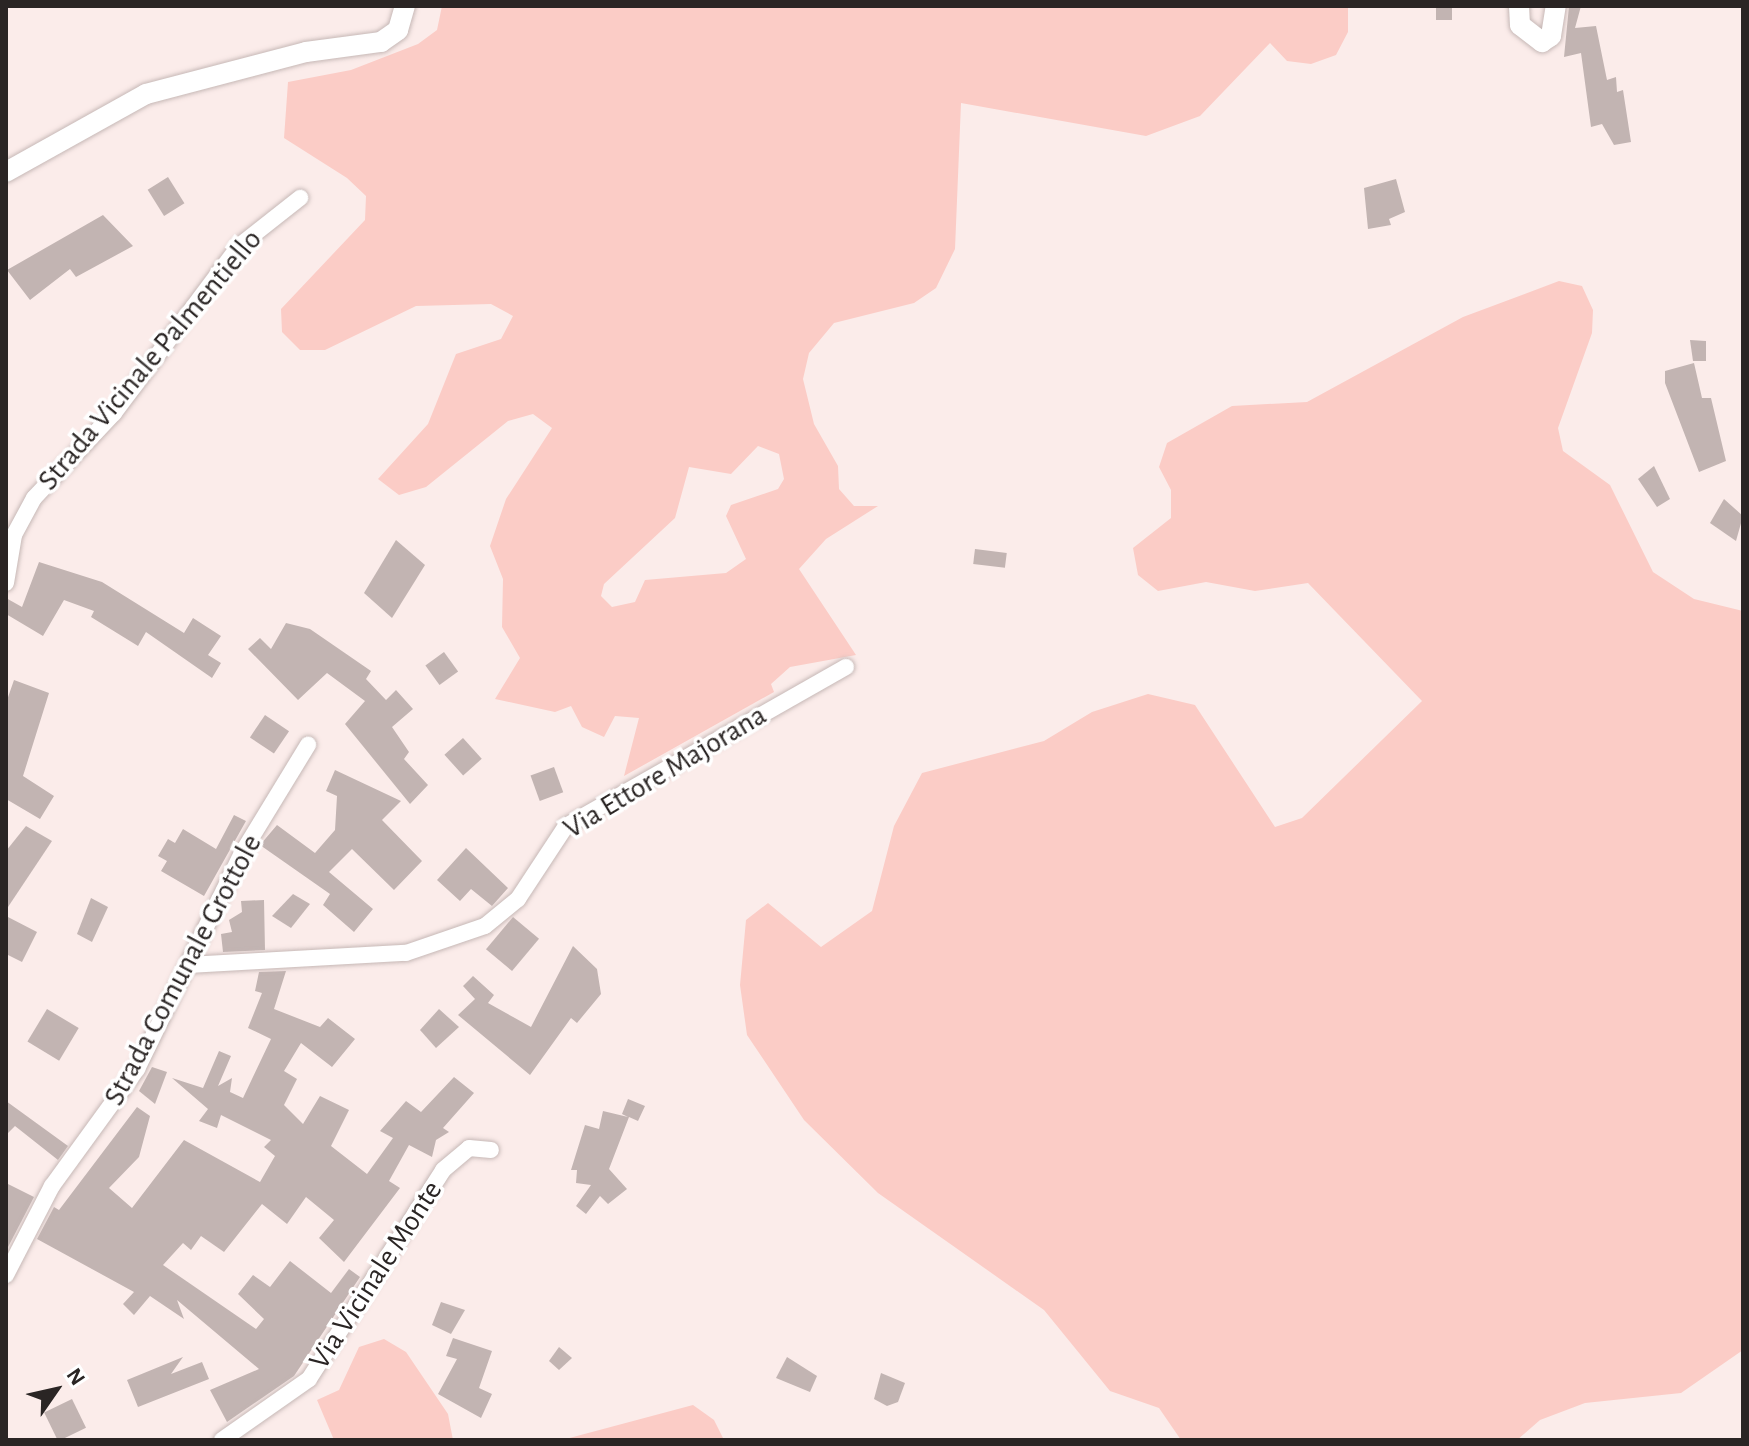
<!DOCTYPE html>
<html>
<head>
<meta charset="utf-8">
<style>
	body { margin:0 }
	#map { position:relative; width:1749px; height:1446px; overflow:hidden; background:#fbecea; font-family:"Alegreya Sans",sans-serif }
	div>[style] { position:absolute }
	.green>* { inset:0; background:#fbccc6 }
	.building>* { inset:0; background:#c2b4b2; transform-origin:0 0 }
	.roads { filter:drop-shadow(0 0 2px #c6b8b6) drop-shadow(0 0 2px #c6b8b6) }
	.minor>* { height:16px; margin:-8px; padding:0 8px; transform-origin:8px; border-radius:8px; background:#fff }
	.tertiary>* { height:20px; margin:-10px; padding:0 10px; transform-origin:10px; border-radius:10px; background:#fff }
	span { translate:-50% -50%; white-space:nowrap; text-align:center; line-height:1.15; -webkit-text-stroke:7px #fff; paint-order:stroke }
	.street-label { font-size:30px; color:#2a2524 }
	.frame { position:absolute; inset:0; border:8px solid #2a2524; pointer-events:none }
	.north { position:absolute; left:16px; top:1350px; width:80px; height:80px; -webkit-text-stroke:6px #fff; paint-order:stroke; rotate:56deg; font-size:22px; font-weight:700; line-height:32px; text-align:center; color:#2a2524 }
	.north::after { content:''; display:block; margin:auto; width:28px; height:36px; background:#2a2524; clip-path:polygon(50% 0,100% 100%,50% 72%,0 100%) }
</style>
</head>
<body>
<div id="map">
	<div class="green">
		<i style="clip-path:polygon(evenodd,442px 6px,1348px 6px,1348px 32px,1336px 55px,1311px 64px,1287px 61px,1270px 43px,1200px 116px,1146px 136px,961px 103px,955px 249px,936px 288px,914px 303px,834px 323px,809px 353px,803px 379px,814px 424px,838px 466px,839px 489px,854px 506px,878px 506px,826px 539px,799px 569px,856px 655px,790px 667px,771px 684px,774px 692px,624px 776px,639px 718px,615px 716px,604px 737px,582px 727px,571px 706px,555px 712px,495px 699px,520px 658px,502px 627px,503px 579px,490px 546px,506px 499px,552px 428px,533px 414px,508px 421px,426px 487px,399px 495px,378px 479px,428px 424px,456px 354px,501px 339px,513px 316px,491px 304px,416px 306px,325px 350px,300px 350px,282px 332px,281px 309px,365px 220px,366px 196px,347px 178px,284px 138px,288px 82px,351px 70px,418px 44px,437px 30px,442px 6px,758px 446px,779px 454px,784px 479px,778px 489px,731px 505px,726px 516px,746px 559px,726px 573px,645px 580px,635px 602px,612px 607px,601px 596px,604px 584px,675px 518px,689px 467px,731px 474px,758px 446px)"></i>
		<i style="clip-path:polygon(1559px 281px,1582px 286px,1593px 310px,1592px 333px,1558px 428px,1563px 451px,1610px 485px,1653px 572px,1694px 599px,1743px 611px,1743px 1350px,1681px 1393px,1585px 1403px,1540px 1420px,1517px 1440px,1181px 1440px,1159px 1408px,1110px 1391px,1044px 1310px,878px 1193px,804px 1120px,747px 1035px,740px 985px,746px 920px,768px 903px,821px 947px,872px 911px,894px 826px,922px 773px,1044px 741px,1092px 712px,1148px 694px,1195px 705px,1275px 827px,1302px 818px,1422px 701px,1308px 583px,1255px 591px,1206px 582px,1158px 591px,1138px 575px,1133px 548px,1171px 518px,1171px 490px,1159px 467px,1167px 443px,1232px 406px,1307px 402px,1463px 317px)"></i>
		<i style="clip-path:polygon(384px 1339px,406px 1352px,448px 1414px,453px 1440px,334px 1440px,317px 1400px,339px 1390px,359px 1347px)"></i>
		<i style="clip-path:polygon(693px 1405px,714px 1420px,724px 1440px,562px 1440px)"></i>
	</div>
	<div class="building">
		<i style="left:1436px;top:6px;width:16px;height:14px"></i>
		<i style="clip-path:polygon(1569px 6px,1581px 6px,1575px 28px,1596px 26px,1607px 80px,1616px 77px,1617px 92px,1623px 90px,1631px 142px,1614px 145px,1602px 124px,1591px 127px,1581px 53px,1564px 57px)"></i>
		<i style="left:168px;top:177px;width:31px;height:24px;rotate:58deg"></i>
		<i style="clip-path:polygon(1396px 179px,1405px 212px,1389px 219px,1391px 225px,1368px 229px,1364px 188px)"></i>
		<i style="clip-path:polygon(103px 215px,133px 246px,76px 277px,70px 269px,30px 300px,7px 270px)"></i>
		<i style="clip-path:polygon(1690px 340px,1706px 341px,1706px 361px,1693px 361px)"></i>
		<i style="clip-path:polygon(1694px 363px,1702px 398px,1711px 398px,1726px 461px,1699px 472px,1665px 383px,1665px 371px)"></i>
		<i style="clip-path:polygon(1654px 466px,1670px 499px,1657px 507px,1638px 479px)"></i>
		<i style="clip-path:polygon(1724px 499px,1743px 516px,1736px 541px,1710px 523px)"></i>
		<i style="clip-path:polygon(396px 540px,425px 565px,392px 618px,364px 593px)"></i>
		<i style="left:975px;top:549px;width:32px;height:15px;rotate:7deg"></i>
		<i style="clip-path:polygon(39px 562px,102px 582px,184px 633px,193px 618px,221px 636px,208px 655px,221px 663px,212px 678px,146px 632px,138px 646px,91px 617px,94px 611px,64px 600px,43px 636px,6px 614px,6px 598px,22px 607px)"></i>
		<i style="clip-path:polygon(286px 623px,310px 629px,371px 671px,366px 679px,386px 700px,396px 690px,413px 709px,392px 727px,409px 752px,404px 759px,428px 785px,410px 804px,345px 724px,365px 701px,327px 673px,298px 700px,248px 649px,260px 638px,271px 649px)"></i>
		<i style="left:444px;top:652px;width:24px;height:23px;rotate:54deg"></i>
		<i style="clip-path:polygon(14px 680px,49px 693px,23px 776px,54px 796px,40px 819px,6px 799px,6px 703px)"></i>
		<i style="left:265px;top:715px;width:29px;height:27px;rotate:34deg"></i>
		<i style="left:463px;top:738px;width:28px;height:25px;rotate:48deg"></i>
		<i style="left:554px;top:767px;width:27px;height:25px;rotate:70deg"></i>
		<i style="clip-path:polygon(335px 770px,401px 801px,382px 820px,422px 861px,394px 890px,352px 849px,329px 872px,373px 909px,354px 932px,323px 905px,330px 894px,260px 845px,277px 825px,315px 853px,335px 830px,337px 796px,326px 791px)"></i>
		<i style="clip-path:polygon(234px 815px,246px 821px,204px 896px,161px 871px,167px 861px,158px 856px,168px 839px,175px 843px,183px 829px,216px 849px)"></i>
		<i style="clip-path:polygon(26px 826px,52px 841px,6px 910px,6px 851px)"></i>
		<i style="clip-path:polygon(466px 848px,508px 888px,492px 906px,471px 889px,460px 901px,437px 880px)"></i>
		<i style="clip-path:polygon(293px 894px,310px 904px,291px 928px,272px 916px)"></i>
		<i style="clip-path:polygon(91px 898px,108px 907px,92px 942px,77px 934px)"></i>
		<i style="clip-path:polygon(264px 900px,265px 950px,223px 952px,221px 934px,232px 932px,229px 920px,242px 912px,241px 901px)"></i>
		<i style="clip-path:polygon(6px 916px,37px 932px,22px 962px,6px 954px)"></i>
		<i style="left:513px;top:917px;width:34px;height:42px;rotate:40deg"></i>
		<i style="clip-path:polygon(573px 946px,597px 969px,601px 994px,577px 1023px,571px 1018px,530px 1075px,458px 1015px,475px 999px,463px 986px,473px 976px,494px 995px,488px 1003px,531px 1027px)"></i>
		<i style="clip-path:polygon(286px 971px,274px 1009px,320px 1027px,328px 1018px,355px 1039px,332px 1067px,301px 1043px,284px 1071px,297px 1079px,284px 1105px,303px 1124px,320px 1096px,349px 1110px,331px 1146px,367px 1174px,393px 1138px,380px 1131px,406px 1101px,421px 1112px,454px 1077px,474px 1093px,443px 1128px,449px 1132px,436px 1140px,432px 1157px,409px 1145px,389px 1181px,400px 1188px,344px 1262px,319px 1238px,334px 1220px,306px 1197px,287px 1224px,262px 1204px,224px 1252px,201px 1236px,191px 1250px,183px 1243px,163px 1265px,256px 1329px,264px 1319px,238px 1294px,253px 1275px,270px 1287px,290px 1261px,331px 1293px,349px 1269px,360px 1277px,294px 1376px,227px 1422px,210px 1390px,259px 1369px,177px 1300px,184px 1319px,150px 1296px,134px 1315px,123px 1304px,134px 1292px,37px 1239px,54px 1207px,59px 1210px,137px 1107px,150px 1116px,139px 1157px,109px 1188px,132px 1208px,184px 1140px,260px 1182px,275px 1156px,264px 1147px,271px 1140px,221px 1115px,217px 1128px,199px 1121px,208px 1109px,172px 1078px,203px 1088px,219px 1051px,231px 1056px,218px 1086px,232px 1078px,230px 1092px,243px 1098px,271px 1039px,248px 1028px,262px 993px,255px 991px,259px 972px)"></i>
		<i style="left:47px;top:1009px;width:37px;height:38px;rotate:31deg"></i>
		<i style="clip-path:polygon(439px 1009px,459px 1027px,436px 1048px,420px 1030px)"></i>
		<i style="clip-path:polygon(152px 1067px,167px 1072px,155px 1104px,139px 1091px)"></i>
		<i style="clip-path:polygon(628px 1099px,645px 1106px,638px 1121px,629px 1117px,609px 1169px,627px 1189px,608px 1204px,600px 1196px,586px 1214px,576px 1206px,591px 1185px,576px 1183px,577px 1170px,571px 1170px,585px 1125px,599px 1129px,603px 1111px,628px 1117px,622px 1114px)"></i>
		<i style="clip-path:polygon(6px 1101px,68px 1146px,58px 1160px,15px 1126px,6px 1135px)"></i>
		<i style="clip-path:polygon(6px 1183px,34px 1197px,6px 1251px)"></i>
		<i style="clip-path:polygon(441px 1302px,465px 1310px,451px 1334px,432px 1325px)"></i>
		<i style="clip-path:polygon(453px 1338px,492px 1351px,479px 1388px,492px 1394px,481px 1418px,438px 1394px,457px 1359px,446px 1356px)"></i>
		<i style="clip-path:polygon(559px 1347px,572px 1358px,559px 1370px,549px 1361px)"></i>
		<i style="clip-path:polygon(183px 1357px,171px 1374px,202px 1362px,209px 1379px,138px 1407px,127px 1380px)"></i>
		<i style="clip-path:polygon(787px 1357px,817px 1376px,810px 1392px,776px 1378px)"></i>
		<i style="clip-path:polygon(881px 1373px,905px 1383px,898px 1402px,887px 1406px,874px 1399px)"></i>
		<i style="left:72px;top:1399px;width:32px;height:31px;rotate:64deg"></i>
	</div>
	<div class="roads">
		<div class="minor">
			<i style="left:6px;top:583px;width:49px;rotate:-80.5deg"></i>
			<i style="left:14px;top:535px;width:42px;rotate:-61.6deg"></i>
			<i style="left:34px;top:498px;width:117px;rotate:-46.7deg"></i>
			<i style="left:114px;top:413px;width:209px;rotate:-53.2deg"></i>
			<i style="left:239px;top:246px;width:78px;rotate:-38.2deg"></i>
			<i style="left:188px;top:965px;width:218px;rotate:-3.2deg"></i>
			<i style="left:406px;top:953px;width:83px;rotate:-18.9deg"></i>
			<i style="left:485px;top:926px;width:43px;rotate:-39.3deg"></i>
			<i style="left:518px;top:899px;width:87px;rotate:-56.7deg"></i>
			<i style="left:566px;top:826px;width:322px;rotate:-29.6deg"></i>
			<i style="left:6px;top:1275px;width:100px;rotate:-62.7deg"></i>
			<i style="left:52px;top:1186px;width:145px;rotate:-54deg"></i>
			<i style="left:137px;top:1069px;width:240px;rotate:-64.1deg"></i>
			<i style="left:242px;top:853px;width:127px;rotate:-58.6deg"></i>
			<i style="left:222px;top:1440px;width:106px;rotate:-35deg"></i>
			<i style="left:309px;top:1379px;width:248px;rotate:-57.3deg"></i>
			<i style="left:443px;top:1170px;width:34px;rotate:-40deg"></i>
			<i style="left:469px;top:1148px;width:22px;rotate:5deg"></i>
		</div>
		<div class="tertiary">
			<i style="left:1519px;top:6px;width:19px;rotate:87deg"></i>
			<i style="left:1520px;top:25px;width:28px;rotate:38deg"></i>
			<i style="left:1542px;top:42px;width:11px;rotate:-34deg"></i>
			<i style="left:1551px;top:36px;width:30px;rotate:-81deg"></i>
			<i style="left:6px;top:172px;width:160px;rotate:-29.1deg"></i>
			<i style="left:146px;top:94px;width:165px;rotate:-14.7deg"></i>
			<i style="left:306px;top:52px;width:76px;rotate:-7.6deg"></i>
			<i style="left:381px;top:42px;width:21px;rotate:-35deg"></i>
			<i style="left:398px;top:30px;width:25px;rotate:-74deg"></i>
		</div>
	</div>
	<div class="street-label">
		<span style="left:150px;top:360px;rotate:-50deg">Strada Vicinale Palmentiello</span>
		<span style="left:665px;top:772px;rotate:-31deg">Via Ettore Majorana</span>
		<span style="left:183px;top:970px;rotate:-62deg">Strada Comunale Grottole</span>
		<span style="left:376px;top:1275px;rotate:-57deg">Via Vicinale Monte</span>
	</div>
	<div class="frame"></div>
	<div class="north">N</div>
</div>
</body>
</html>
